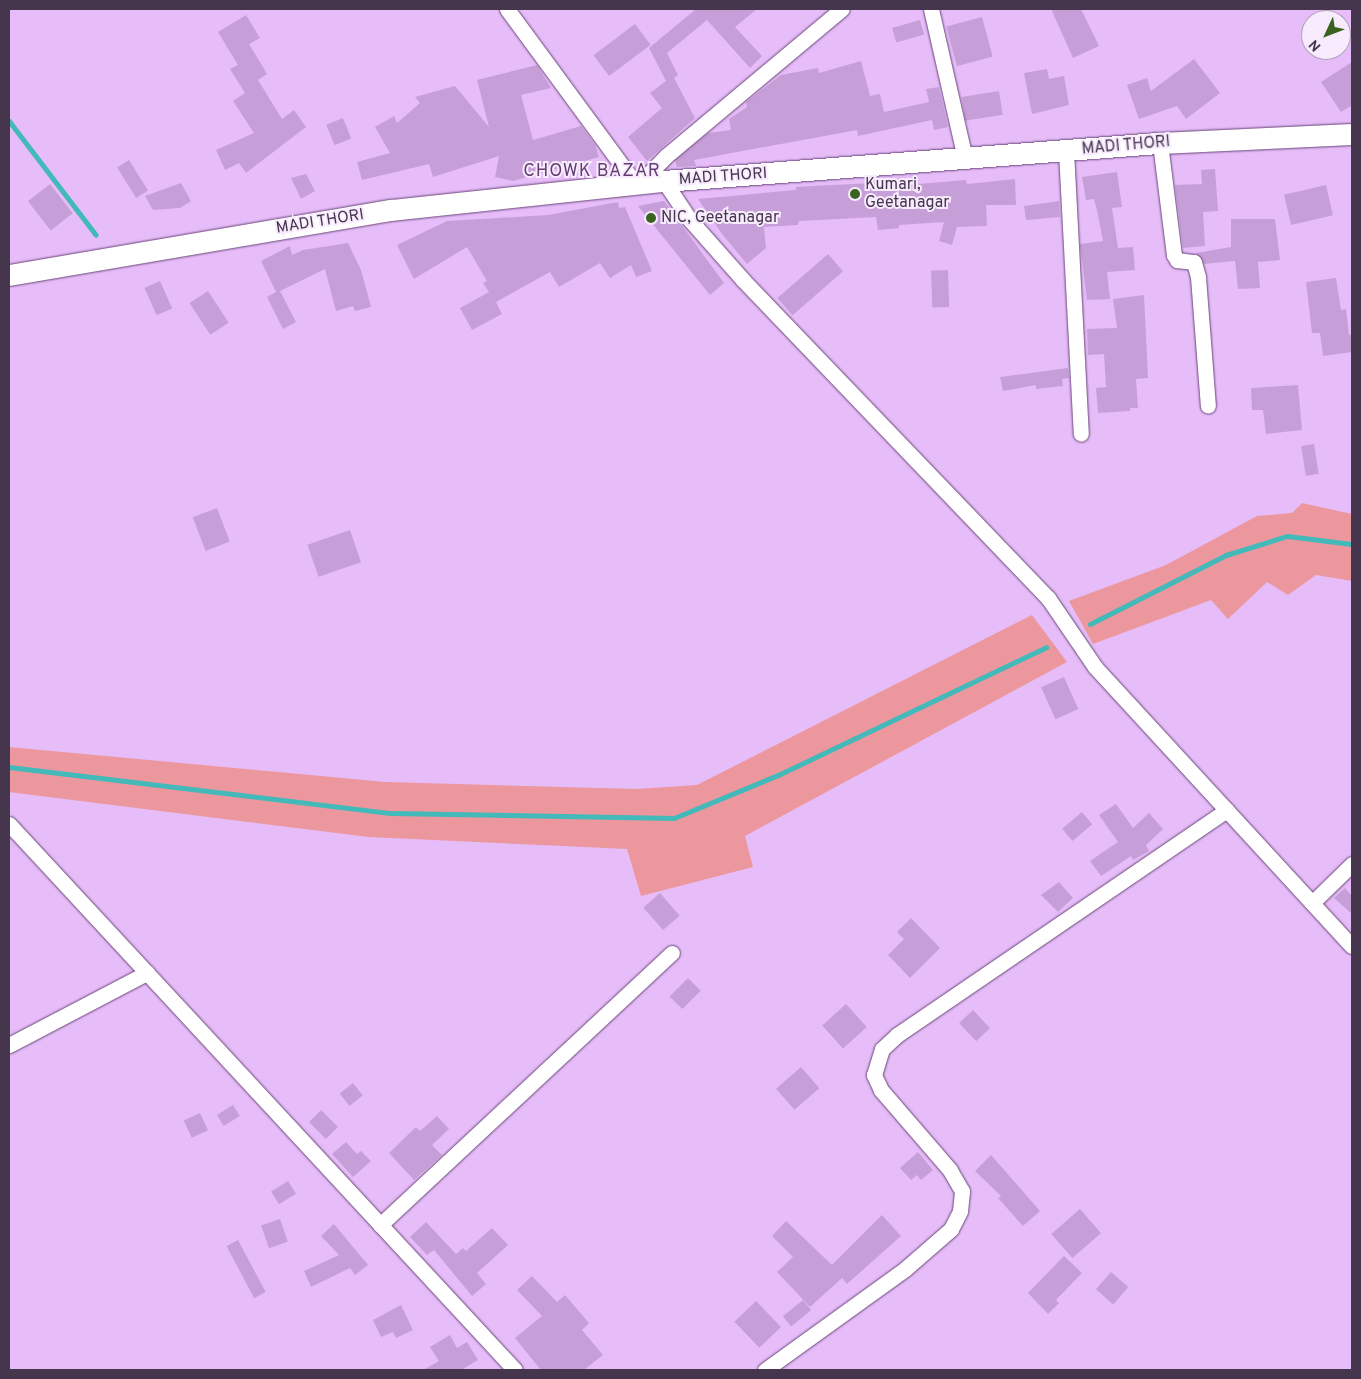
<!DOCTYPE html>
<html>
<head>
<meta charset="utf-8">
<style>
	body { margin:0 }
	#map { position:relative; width:1361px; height:1379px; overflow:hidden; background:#e6bdf8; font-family:Overpass,sans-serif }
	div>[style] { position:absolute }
	.green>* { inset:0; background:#ec979d }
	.stream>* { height:5px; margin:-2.5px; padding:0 2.5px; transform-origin:2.5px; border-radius:2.5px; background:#43b9b9 }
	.building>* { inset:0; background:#c79fd8; transform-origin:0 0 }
	.roads { filter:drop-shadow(0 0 1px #6a4679) drop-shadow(0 0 1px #6a4679) }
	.street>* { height:15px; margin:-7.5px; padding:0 7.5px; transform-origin:7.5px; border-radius:7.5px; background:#fff }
	.secondary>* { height:21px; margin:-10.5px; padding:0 10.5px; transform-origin:10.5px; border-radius:10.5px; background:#fff }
	.dots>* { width:14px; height:14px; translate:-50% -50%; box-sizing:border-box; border:2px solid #f7ebfd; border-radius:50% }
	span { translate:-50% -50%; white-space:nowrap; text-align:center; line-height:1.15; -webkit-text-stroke:4px #f7ebfd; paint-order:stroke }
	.street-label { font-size:16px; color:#45354d }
	.poi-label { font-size:16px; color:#45354d }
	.left { translate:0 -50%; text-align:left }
	.neighbourhood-label { font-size:18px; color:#613d70; letter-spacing:1px }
	.frame { position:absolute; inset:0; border:10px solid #45354d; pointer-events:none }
	.north { position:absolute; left:1301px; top:10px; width:50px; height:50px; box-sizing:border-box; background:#f7ebfd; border:1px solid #b0a2b7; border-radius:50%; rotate:227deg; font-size:14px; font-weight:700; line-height:20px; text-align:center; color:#45354d }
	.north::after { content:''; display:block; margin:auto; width:18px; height:22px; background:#3a631f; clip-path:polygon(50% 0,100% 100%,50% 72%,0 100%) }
</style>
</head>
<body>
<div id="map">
	<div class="green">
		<i style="clip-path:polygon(1302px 503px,1352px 514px,1352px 581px,1316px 575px,1288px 595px,1267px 582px,1228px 619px,1211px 600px,1093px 644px,1069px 601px,1166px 565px,1257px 516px,1292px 513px)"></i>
		<i style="clip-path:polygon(1032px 615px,1067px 662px,745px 836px,753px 867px,641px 896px,627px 849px,369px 837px,9px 792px,9px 747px,385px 782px,636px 789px,697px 785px)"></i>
	</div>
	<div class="stream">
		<i style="left:9px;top:121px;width:143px;rotate:52.7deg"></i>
		<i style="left:1090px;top:624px;width:153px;rotate:-26.9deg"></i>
		<i style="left:1226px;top:555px;width:64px;rotate:-17.3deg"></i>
		<i style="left:1287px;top:536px;width:65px;rotate:7deg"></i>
		<i style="left:9px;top:767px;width:384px;rotate:6.9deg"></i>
		<i style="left:390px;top:813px;width:284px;rotate:1deg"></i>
		<i style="left:674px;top:818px;width:113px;rotate:-22.5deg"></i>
		<i style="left:778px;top:775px;width:297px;rotate:-25.5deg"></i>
	</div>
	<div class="building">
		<i style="clip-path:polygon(696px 9px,757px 9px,735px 27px,762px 56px,750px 68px,707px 20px,667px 53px,678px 75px,674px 78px,695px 118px,647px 161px,628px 137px,662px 108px,650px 93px,666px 81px,649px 48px)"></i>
		<i style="clip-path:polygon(1051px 9px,1081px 9px,1099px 46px,1073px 58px)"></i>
		<i style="clip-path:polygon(246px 15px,260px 38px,249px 44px,267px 74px,258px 80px,282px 119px,294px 110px,306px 127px,246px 173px,239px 163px,225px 170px,216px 150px,254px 133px,233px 101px,245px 93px,230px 69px,238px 65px,218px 32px)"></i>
		<i style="left:982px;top:17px;width:41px;height:37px;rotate:75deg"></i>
		<i style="left:920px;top:20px;width:15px;height:29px;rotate:74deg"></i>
		<i style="left:635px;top:24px;width:26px;height:52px;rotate:53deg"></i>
		<i style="clip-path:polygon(1194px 59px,1220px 93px,1186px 119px,1177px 106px,1139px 119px,1127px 85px,1147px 78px,1151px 91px)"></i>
		<i style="clip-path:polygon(861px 61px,870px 96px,880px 94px,884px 112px,929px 102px,926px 89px,939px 87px,948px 127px,934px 130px,932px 120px,858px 136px,857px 130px,694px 160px,696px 166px,677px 167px,675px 160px,708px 133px,731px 130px,729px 119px,747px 107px,746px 102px,781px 75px,818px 68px,819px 73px)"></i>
		<i style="clip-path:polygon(1352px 62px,1352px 105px,1341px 112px,1321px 82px)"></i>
		<i style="clip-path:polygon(537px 65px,551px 88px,521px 95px,533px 140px,581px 126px,595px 145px,599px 157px,513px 181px,495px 177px,499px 156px,433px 177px,429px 164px,362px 180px,357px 162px,390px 153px,375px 127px,394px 116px,397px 123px,420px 103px,415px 97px,455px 86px,489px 127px,477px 80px)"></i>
		<i style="clip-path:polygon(1047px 69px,1049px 79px,1064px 76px,1069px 105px,1032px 114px,1024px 73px)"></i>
		<i style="left:999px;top:91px;width:24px;height:38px;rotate:81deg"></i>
		<i style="left:343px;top:118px;width:22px;height:18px;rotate:68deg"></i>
		<i style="left:129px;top:160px;width:36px;height:14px;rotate:58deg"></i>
		<i style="clip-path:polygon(1215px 169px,1218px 211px,1203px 212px,1205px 246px,1183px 248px,1175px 185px,1202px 184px,1201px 170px)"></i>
		<i style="clip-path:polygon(1117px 172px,1122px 207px,1112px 208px,1118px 248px,1133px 247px,1135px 270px,1107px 272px,1110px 299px,1087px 300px,1080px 244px,1103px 241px,1097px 210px,1094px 199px,1086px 200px,1082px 177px)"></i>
		<i style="clip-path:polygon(306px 174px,315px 191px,301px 199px,291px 178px)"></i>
		<i style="clip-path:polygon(1015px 179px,1016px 205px,986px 205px,987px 226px,957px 227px,952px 245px,939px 241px,944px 222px,899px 225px,899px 228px,878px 230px,876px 217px,799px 221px,798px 225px,764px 227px,766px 248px,747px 264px,722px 234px,698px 199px,796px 190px,796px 187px,813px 186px,873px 183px,894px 183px,894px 186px,966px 180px,967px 184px)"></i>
		<i style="clip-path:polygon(181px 183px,191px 201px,180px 208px,153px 210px,145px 196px)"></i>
		<i style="left:50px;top:184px;width:37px;height:28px;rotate:52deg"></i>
		<i style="left:1326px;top:185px;width:31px;height:43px;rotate:77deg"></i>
		<i style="clip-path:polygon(664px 201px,724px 283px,710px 295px,638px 206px)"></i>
		<i style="clip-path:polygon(1059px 201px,1060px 217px,1026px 220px,1024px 206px)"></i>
		<i style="clip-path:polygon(618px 202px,619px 208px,625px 207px,652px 271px,636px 277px,631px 265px,610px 278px,600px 263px,559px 287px,550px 272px,496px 302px,502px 314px,472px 330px,460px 308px,489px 292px,483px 283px,487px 281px,467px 247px,414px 279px,397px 245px,447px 221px,548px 215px)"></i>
		<i style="clip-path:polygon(1231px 219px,1275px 219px,1280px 260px,1258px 262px,1260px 288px,1238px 289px,1235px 261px,1204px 264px,1196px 253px,1231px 247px)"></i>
		<i style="clip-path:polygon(348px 243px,361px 270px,371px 307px,355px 311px,353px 306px,336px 311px,325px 269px,280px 291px,296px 322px,283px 329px,267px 297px,276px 292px,261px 261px,290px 246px,292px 255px,303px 250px)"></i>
		<i style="left:828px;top:254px;width:23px;height:67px;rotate:49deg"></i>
		<i style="left:948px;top:270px;width:37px;height:17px;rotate:88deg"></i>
		<i style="clip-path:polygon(1336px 278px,1341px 310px,1346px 309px,1349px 335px,1352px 334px,1352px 352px,1323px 356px,1320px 333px,1312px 333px,1306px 282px)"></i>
		<i style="left:160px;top:281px;width:30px;height:17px;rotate:66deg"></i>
		<i style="left:208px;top:291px;width:38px;height:22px;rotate:57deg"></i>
		<i style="clip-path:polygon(1144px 295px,1148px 378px,1136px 379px,1138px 408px,1130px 408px,1130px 411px,1098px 413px,1096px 388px,1106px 387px,1104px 354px,1088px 355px,1087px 329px,1117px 328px,1113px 299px)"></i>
		<i style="clip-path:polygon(1068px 368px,1069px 378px,1062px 379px,1063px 386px,1036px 389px,1036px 385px,1003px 391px,1000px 377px)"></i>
		<i style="clip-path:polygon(1298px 385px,1302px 430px,1266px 434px,1263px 410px,1252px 410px,1251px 388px)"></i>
		<i style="left:1314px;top:444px;width:30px;height:13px;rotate:81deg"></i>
		<i style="left:217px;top:508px;width:36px;height:26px;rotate:69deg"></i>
		<i style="left:350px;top:530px;width:34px;height:45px;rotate:71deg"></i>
		<i style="left:1064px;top:677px;width:35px;height:25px;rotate:66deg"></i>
		<i style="clip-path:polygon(1116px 804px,1133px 828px,1149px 813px,1163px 829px,1146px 845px,1149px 851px,1133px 860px,1131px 856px,1101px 876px,1090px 861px,1118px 842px,1099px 815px)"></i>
		<i style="left:1082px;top:812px;width:16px;height:26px;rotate:50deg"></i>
		<i style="clip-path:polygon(1059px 882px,1073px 898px,1058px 912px,1041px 895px)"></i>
		<i style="clip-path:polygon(1345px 888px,1352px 896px,1352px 914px,1334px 898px)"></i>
		<i style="left:660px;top:893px;width:30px;height:22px;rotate:49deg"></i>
		<i style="clip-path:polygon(911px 918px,940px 948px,910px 978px,888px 955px,904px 939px,897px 932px)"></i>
		<i style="left:688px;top:978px;width:18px;height:26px;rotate:45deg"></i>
		<i style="left:846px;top:1004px;width:31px;height:32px;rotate:48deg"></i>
		<i style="left:973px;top:1010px;width:25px;height:19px;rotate:47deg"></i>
		<i style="left:801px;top:1067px;width:28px;height:33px;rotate:49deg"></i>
		<i style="left:353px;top:1083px;width:16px;height:17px;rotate:52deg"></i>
		<i style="left:233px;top:1105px;width:13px;height:19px;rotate:58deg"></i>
		<i style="left:321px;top:1110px;width:24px;height:17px;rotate:45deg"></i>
		<i style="left:200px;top:1113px;width:19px;height:18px;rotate:65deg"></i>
		<i style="clip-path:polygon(437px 1116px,449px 1129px,432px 1145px,442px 1155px,414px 1180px,389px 1153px,416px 1127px,420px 1131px)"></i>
		<i style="clip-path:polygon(346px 1142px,357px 1154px,361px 1151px,371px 1161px,353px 1177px,332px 1154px)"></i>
		<i style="clip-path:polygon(918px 1152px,933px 1170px,921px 1180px,917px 1175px,911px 1180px,900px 1168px)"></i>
		<i style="clip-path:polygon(991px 1155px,1040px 1211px,1023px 1226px,998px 1198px,1001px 1196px,975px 1171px)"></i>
		<i style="left:288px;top:1181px;width:15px;height:20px;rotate:58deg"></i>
		<i style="left:1080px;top:1209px;width:32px;height:38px;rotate:49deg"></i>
		<i style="clip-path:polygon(882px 1215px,901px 1236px,847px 1284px,842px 1278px,810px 1307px,777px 1272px,793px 1257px,772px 1236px,786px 1221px,832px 1265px)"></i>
		<i style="left:280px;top:1219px;width:24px;height:20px;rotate:71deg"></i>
		<i style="clip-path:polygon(426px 1222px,456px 1254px,463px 1248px,466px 1251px,492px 1228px,508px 1245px,477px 1273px,486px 1284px,472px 1296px,434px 1250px,427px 1255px,410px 1237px)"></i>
		<i style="clip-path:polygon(334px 1224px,368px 1265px,355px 1275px,350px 1268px,311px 1287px,304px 1271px,339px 1255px,321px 1236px)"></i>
		<i style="left:238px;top:1240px;width:59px;height:13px;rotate:62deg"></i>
		<i style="clip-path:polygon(1064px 1256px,1082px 1273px,1056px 1300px,1059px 1303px,1048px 1314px,1028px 1293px)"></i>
		<i style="left:1111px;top:1272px;width:23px;height:23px;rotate:41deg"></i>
		<i style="clip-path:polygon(532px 1276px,557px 1302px,565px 1295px,589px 1323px,582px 1330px,603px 1355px,584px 1370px,541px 1370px,515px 1338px,542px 1316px,517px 1290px)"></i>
		<i style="left:803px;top:1300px;width:13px;height:26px;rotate:51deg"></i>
		<i style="left:756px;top:1301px;width:36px;height:30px;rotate:46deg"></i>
		<i style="clip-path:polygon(401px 1305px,413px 1330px,396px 1338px,393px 1332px,381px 1337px,373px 1320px)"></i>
		<i style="clip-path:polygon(450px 1335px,457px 1348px,467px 1342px,478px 1360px,461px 1370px,423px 1370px,439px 1361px,430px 1347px)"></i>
	</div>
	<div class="roads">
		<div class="street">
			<i style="left:507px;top:9px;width:220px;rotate:53.7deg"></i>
			<i style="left:637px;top:186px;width:42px;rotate:-46deg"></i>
			<i style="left:666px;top:156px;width:229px;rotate:-39.9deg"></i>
			<i style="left:931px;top:9px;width:154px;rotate:77.2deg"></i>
			<i style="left:1160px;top:143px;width:113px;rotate:82.9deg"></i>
			<i style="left:1174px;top:255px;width:6px;rotate:59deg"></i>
			<i style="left:1177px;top:260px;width:17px;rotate:7deg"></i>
			<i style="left:1194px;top:262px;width:16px;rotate:75deg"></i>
			<i style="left:1198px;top:277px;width:129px;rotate:85.6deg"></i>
			<i style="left:1066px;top:151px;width:283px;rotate:87deg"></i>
			<i style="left:664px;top:181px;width:47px;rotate:56.3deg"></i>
			<i style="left:690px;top:220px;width:80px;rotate:48.5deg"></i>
			<i style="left:743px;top:280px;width:441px;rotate:46.2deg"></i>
			<i style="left:1048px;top:598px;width:83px;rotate:55.7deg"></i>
			<i style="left:1095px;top:667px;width:379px;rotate:47.4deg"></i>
			<i style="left:9px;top:824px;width:744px;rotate:47.18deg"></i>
			<i style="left:1312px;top:903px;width:56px;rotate:-44.3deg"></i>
			<i style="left:9px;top:1045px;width:156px;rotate:-27.6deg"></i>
			<i style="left:380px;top:1225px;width:399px;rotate:-43deg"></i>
			<i style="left:765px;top:1370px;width:173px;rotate:-35.8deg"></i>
			<i style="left:905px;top:1269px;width:61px;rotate:-41deg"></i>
			<i style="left:951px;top:1229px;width:20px;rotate:-63deg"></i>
			<i style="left:960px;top:1211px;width:20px;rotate:-84deg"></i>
			<i style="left:962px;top:1191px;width:24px;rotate:-120deg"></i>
			<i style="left:950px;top:1170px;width:106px;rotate:-130.8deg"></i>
			<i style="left:881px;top:1090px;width:17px;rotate:-115deg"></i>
			<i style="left:874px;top:1075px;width:27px;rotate:-73deg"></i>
			<i style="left:882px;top:1049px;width:21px;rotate:-43deg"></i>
			<i style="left:897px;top:1035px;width:399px;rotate:-34.3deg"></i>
		</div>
		<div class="secondary">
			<i style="left:9px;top:275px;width:387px;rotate:-9.7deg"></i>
			<i style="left:391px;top:210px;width:275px;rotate:-6.1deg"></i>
			<i style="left:664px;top:181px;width:497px;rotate:-4.4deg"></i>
			<i style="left:1160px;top:143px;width:192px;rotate:-2.7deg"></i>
		</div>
	</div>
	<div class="dots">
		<i style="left:855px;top:194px;background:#3a631f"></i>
		<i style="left:651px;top:218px;background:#3a631f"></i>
	</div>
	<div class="street-label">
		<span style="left:1126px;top:146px;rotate:-5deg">MADI THORI</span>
		<span style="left:723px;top:177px;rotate:-4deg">MADI THORI</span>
		<span style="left:320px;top:222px;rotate:-9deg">MADI THORI</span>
	</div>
	<div class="poi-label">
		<span class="left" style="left:865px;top:194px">Kumari,<br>Geetanagar</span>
		<span class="left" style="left:661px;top:218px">NIC, Geetanagar</span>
	</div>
	<div class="neighbourhood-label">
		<span style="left:592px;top:172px">CHOWK BAZAR</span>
	</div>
	<div class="frame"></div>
	<div class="north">N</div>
</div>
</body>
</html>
